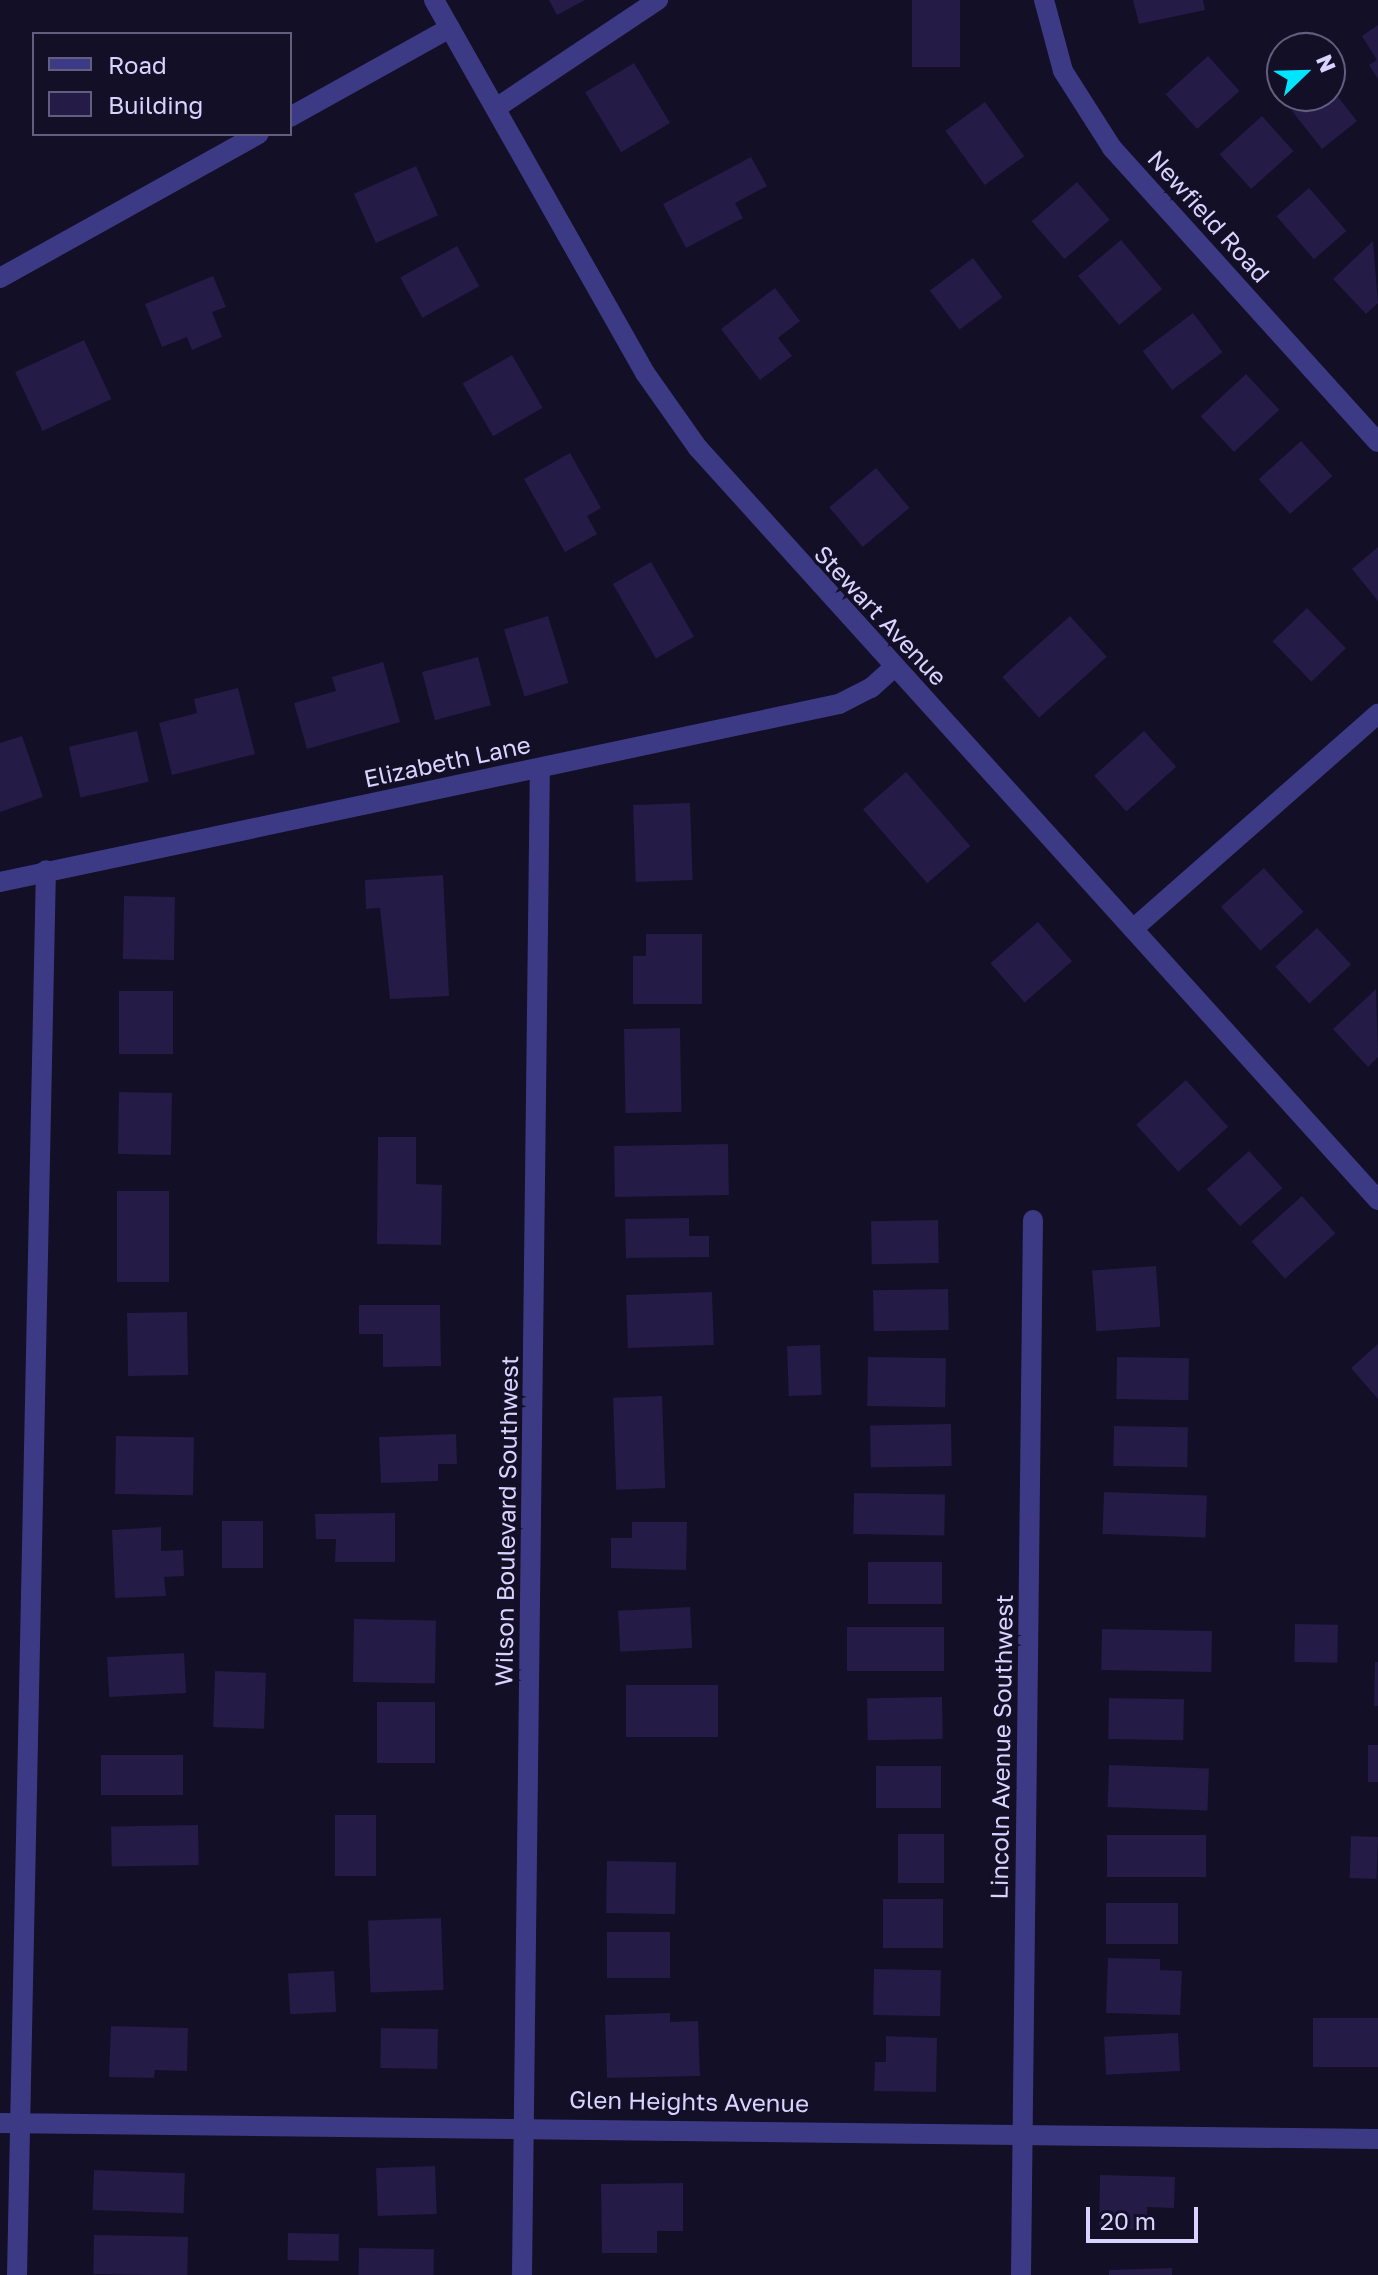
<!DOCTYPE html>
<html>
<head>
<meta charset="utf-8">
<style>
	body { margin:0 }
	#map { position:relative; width:1378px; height:2275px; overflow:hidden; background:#130f26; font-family:"Golos Text",sans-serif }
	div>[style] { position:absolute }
	.building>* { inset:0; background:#241b47; transform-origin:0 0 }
	.service>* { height:20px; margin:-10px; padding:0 10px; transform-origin:10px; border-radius:10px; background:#3d3a85 }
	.minor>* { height:20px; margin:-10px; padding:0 10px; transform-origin:10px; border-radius:10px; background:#3d3a85 }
	.tertiary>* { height:20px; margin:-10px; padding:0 10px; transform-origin:10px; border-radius:10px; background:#3d3a85 }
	span { translate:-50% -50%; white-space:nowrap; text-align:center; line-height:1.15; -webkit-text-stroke:7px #130f26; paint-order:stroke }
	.street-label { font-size:24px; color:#d9d4ff }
	.legend { position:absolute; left:32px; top:32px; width:260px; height:104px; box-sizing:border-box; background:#130f26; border:2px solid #625e7d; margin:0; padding:10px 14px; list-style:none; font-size:24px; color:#d9d4ff }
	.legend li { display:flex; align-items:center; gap:16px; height:40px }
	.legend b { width:40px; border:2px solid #625e7d }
	.north { position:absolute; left:1266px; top:32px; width:80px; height:80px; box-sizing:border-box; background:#130f26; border:2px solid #625e7d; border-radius:50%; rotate:67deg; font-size:22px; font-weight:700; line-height:32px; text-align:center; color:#d9d4ff }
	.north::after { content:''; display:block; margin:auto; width:28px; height:36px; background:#00e5ff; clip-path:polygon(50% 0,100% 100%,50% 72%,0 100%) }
	.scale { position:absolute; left:1086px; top:2207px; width:112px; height:36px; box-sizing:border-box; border:4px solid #d9d4ff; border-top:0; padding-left:10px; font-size:24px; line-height:28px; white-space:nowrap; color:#d9d4ff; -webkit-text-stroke:6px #130f26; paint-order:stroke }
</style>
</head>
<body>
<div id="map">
	<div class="building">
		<i style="clip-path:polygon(549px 0,585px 0,557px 15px)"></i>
		<i style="left:912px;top:0;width:48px;height:67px"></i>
		<i style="clip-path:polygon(1133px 0,1203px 0,1205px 10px,1139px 24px)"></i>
		<i style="clip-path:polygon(1378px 25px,1378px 79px,1369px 65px,1377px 60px,1362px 36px)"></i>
		<i style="left:1208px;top:56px;width:47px;height:57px;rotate:48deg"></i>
		<i style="left:634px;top:63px;width:70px;height:57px;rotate:59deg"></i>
		<i style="clip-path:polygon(1330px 87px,1357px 121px,1322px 149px,1292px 111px,1311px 96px,1330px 96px)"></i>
		<i style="left:985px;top:102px;width:67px;height:49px;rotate:54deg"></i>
		<i style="left:1262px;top:116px;width:47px;height:57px;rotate:48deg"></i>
		<i style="clip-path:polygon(751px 157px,767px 186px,735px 203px,743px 218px,686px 248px,663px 204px)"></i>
		<i style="left:416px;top:166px;width:54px;height:68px;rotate:66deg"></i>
		<i style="left:1077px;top:182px;width:50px;height:60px;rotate:49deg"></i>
		<i style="left:1309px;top:188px;width:57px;height:43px;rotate:49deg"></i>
		<i style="left:1121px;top:240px;width:64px;height:56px;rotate:50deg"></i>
		<i style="clip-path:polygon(1373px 241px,1378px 303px,1366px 314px,1333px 279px)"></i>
		<i style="left:457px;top:246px;width:46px;height:65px;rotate:61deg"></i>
		<i style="left:973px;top:258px;width:49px;height:54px;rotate:53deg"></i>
		<i style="clip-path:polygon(213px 276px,226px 307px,212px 312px,222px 337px,192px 350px,187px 337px,162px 347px,145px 304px)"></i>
		<i style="clip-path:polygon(775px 288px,800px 321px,778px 338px,792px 356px,760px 380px,721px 329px)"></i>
		<i style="left:1193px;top:313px;width:49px;height:63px;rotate:53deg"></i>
		<i style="left:84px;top:340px;width:65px;height:76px;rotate:65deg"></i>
		<i style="left:512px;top:355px;width:61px;height:57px;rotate:60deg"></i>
		<i style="left:1246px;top:374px;width:49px;height:62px;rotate:47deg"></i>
		<i style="left:1301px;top:441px;width:47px;height:57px;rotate:48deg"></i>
		<i style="clip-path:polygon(570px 453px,601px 508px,587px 516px,597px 534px,565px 552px,524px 479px)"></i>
		<i style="left:876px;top:468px;width:52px;height:61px;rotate:50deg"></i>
		<i style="clip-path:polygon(1378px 547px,1378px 601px,1352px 569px)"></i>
		<i style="left:651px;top:562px;width:86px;height:44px;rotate:60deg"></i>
		<i style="left:1307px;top:608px;width:56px;height:48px;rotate:46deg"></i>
		<i style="left:548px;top:616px;width:70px;height:46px;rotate:73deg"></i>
		<i style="left:1070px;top:616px;width:55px;height:91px;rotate:48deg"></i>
		<i style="left:478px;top:657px;width:50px;height:58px;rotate:75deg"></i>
		<i style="clip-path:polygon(383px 662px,400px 722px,307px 749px,294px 703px,336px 691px,332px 677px)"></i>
		<i style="clip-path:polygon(238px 688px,255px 754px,172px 775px,159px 723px,197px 713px,194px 699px)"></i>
		<i style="left:137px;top:731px;width:52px;height:70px;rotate:77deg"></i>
		<i style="left:1144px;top:731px;width:48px;height:67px;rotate:48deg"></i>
		<i style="clip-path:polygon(22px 736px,43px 797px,0 812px,0 743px)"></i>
		<i style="left:906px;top:772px;width:98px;height:57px;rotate:49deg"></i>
		<i style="left:690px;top:803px;width:77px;height:57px;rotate:88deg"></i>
		<i style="left:1264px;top:868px;width:59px;height:58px;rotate:48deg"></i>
		<i style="clip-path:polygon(443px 875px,449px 996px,390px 999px,380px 908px,366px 909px,365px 880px)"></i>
		<i style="left:124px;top:896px;width:51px;height:63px;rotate:1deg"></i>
		<i style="left:1038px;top:922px;width:52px;height:63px;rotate:49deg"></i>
		<i style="left:1317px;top:928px;width:50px;height:57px;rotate:47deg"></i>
		<i style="clip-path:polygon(646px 934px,702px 934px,702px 1004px,633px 1004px,633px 956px,646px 956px)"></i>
		<i style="clip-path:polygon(1376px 989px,1378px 1057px,1368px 1067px,1333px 1029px)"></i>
		<i style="left:119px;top:991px;width:54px;height:63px"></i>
		<i style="left:680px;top:1028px;width:84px;height:56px;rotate:89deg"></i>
		<i style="left:1186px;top:1080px;width:63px;height:67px;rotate:48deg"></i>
		<i style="left:119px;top:1092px;width:53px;height:62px;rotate:1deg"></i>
		<i style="clip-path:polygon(378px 1137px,416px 1137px,416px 1184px,442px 1185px,441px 1245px,377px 1244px)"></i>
		<i style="left:728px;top:1144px;width:51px;height:114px;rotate:89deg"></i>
		<i style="left:1249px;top:1151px;width:50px;height:57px;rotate:48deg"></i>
		<i style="left:169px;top:1191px;width:91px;height:52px;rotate:90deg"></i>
		<i style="left:1302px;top:1196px;width:50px;height:68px;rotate:48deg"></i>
		<i style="clip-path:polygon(689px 1218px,689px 1236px,709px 1236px,709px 1257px,626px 1258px,625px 1219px)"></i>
		<i style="left:938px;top:1220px;width:43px;height:67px;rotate:89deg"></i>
		<i style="left:1156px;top:1266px;width:61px;height:64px;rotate:86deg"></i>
		<i style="left:948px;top:1289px;width:41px;height:75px;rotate:89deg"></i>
		<i style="left:712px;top:1292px;width:53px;height:86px;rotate:88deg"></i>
		<i style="clip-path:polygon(359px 1305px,440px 1305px,441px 1366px,383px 1367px,383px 1334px,359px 1334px)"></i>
		<i style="left:187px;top:1312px;width:63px;height:60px;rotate:89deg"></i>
		<i style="clip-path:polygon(1378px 1344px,1378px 1399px,1351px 1368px)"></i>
		<i style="left:820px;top:1345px;width:50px;height:33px;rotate:88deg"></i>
		<i style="left:868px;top:1357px;width:78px;height:49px;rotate:1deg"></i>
		<i style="left:1117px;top:1357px;width:72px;height:42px;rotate:1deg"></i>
		<i style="left:662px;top:1396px;width:92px;height:49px;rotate:88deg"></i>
		<i style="left:951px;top:1424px;width:42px;height:81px;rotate:89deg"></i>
		<i style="left:1114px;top:1426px;width:74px;height:40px;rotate:1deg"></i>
		<i style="clip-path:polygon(456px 1434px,457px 1464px,438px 1464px,438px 1481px,381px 1483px,379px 1437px)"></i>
		<i style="left:116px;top:1436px;width:78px;height:58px;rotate:1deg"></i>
		<i style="left:1104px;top:1492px;width:103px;height:42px;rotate:2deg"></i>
		<i style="left:854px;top:1493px;width:91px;height:41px;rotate:1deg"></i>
		<i style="clip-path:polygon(395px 1513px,395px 1562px,335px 1562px,336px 1539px,316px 1539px,315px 1514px)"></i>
		<i style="left:222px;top:1521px;width:41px;height:47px"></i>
		<i style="clip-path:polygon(632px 1522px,687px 1522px,686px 1570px,611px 1568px,611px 1538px,632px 1538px)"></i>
		<i style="clip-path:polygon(161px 1527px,161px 1551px,183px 1550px,184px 1576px,164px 1577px,166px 1596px,115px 1598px,112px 1530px)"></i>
		<i style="left:868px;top:1562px;width:74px;height:42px"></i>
		<i style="left:690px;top:1607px;width:41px;height:72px;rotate:87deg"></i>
		<i style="left:354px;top:1619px;width:82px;height:63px;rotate:1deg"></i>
		<i style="left:1295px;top:1624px;width:43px;height:38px;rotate:1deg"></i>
		<i style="left:944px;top:1627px;width:44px;height:97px;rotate:90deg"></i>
		<i style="left:1102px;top:1629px;width:110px;height:41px;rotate:1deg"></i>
		<i style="left:184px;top:1653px;width:40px;height:77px;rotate:87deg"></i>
		<i style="clip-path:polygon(1375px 1662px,1378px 1662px,1378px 1706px,1374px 1706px)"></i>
		<i style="left:215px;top:1671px;width:51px;height:56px;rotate:2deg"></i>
		<i style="left:626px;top:1685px;width:92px;height:52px"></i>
		<i style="left:942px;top:1697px;width:42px;height:75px;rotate:89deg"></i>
		<i style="left:1109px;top:1698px;width:75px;height:41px;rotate:1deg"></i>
		<i style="left:377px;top:1702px;width:58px;height:61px"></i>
		<i style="left:1368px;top:1745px;width:10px;height:37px"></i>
		<i style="left:101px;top:1755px;width:82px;height:40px"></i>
		<i style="left:1109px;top:1765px;width:100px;height:42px;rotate:2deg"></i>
		<i style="left:876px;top:1766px;width:65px;height:42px"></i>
		<i style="left:335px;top:1815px;width:41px;height:61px"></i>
		<i style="left:198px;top:1825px;width:40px;height:87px;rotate:89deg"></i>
		<i style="left:898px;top:1834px;width:46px;height:49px"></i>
		<i style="left:1206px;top:1835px;width:42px;height:99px;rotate:90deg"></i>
		<i style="left:1351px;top:1836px;width:27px;height:42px;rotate:2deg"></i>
		<i style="left:607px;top:1861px;width:69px;height:52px;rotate:1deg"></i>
		<i style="left:943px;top:1899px;width:49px;height:60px;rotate:90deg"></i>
		<i style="left:1106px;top:1903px;width:72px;height:41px"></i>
		<i style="left:441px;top:1918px;width:72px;height:73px;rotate:88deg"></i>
		<i style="left:607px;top:1932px;width:63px;height:46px"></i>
		<i style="clip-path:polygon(1108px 1958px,1160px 1959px,1160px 1970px,1182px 1971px,1180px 2015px,1106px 2013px)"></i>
		<i style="left:874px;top:1969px;width:67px;height:46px;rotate:1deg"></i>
		<i style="left:334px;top:1971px;width:41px;height:46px;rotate:87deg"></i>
		<i style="clip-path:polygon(670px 2013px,670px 2022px,698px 2021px,700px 2076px,607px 2078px,605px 2015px)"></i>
		<i style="left:1378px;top:2018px;width:49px;height:65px;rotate:90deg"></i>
		<i style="clip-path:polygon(111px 2026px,188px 2028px,187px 2071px,155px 2070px,154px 2078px,109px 2077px)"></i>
		<i style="left:381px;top:2028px;width:57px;height:40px;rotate:1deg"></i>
		<i style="left:1178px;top:2033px;width:38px;height:74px;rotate:87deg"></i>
		<i style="clip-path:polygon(886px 2036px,937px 2038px,936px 2092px,874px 2091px,875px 2062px,886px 2062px)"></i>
		<i style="left:435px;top:2166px;width:48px;height:59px;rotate:88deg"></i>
		<i style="left:94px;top:2170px;width:91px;height:40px;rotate:2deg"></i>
		<i style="clip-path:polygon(1100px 2175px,1175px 2177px,1174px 2208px,1147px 2207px,1147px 2230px,1099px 2228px)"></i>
		<i style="clip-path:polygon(683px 2183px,683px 2231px,657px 2231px,657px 2253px,602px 2253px,601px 2184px)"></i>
		<i style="left:288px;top:2233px;width:51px;height:27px;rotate:1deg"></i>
		<i style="left:94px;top:2235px;width:94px;height:39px;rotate:1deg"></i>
		<i style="left:359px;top:2248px;width:75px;height:27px;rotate:1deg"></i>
		<i style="clip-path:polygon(1172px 2268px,1172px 2275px,1109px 2275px,1109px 2270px)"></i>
	</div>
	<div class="service">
		<i style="left:496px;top:108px;width:195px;rotate:-33.7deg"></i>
	</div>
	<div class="minor">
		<i style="left:1044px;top:0;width:73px;rotate:75deg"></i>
		<i style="left:1063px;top:71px;width:91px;rotate:57.5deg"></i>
		<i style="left:1112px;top:148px;width:396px;rotate:47.9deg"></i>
		<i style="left:290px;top:117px;width:183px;rotate:-29.1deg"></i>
		<i style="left:0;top:278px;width:296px;rotate:-29.1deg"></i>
		<i style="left:0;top:882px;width:858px;rotate:-11.98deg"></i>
		<i style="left:839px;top:704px;width:36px;rotate:-27deg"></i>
		<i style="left:871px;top:688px;width:31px;rotate:-42deg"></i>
		<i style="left:1133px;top:929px;width:326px;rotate:-41.3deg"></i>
		<i style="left:0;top:2123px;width:1378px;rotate:0.67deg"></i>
		<i style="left:17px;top:2275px;width:1405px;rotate:-88.82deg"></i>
		<i style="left:522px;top:2275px;width:1507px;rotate:-89.32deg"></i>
		<i style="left:1021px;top:2275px;width:1055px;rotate:-89.35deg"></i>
	</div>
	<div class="tertiary">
		<i style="left:434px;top:0;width:429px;rotate:60.5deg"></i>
		<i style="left:645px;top:373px;width:92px;rotate:54.8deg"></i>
		<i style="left:698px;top:448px;width:1014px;rotate:47.88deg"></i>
	</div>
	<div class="street-label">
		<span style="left:1209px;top:216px;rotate:48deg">Newfield Road</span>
		<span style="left:881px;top:615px;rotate:47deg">Stewart Avenue</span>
		<span style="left:447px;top:761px;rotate:-12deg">Elizabeth Lane</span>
		<span style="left:506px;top:1521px;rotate:-89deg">Wilson Boulevard Southwest</span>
		<span style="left:1001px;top:1747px;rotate:-89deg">Lincoln Avenue Southwest</span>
		<span style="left:689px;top:2101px;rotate:1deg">Glen Heights Avenue</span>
	</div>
	<ul class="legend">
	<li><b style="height:10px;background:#3d3a85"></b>Road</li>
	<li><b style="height:22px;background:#241b47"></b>Building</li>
	</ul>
	<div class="north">N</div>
	<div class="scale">20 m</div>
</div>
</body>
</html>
